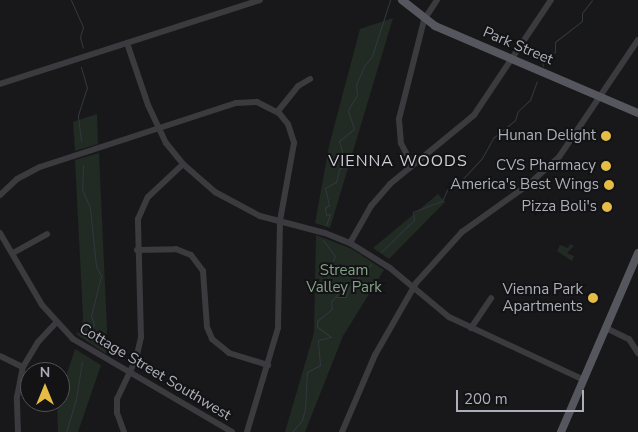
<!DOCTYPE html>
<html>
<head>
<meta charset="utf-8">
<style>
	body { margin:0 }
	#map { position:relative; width:638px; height:432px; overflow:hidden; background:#18181a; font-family:"Nunito Sans",sans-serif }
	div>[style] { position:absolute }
	.green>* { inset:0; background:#222a24 }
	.stream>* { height:1px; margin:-0.5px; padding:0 0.5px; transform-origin:0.5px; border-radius:0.5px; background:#31383f }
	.minor>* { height:6px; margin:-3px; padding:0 3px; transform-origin:3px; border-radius:3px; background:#3a3a3f }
	.major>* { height:8px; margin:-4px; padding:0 4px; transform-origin:4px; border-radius:4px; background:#56575e }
	.dots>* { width:14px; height:14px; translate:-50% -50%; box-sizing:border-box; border:2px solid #131315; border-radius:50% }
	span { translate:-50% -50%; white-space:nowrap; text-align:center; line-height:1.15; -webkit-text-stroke:4px #131315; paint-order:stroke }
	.street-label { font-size:15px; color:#acafb9 }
	.poi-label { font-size:15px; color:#acafb9 }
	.right { translate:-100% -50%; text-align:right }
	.park-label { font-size:15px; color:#84a288 }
	.neighbourhood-label { font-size:16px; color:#ccced5; letter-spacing:1px }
	.north { position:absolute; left:20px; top:362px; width:50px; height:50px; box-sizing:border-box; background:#131315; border:1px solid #505157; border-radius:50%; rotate:0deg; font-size:14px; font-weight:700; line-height:20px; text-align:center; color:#acafb9 }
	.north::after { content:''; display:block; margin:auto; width:18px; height:22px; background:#e4bc46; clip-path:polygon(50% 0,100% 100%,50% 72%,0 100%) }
	.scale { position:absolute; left:456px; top:390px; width:128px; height:22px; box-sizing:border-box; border:2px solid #acafb9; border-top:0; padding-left:6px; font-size:15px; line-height:18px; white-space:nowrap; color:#acafb9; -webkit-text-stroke:4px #131315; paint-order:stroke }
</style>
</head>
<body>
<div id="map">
	<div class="green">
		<i style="clip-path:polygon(393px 18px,330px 228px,315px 223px,329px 146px,360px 29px)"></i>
		<i style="clip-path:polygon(97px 114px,98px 144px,75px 151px,73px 122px)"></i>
		<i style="clip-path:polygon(99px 153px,107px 329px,106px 354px,76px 334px,81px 330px,83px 317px,75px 160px)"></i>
		<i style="clip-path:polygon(438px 194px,445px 202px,389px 259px,373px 248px)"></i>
		<i style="clip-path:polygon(316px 235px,352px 249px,384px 270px,343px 336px,305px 432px,285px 432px,314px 333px)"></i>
		<i style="clip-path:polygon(570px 244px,574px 246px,567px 253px,574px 256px,572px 261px,557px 251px,560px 245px,568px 248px)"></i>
		<i style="clip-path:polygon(75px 349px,101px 365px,78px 432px,58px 432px,57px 404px)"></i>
	</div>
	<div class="stream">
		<i style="left:71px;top:0;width:30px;rotate:66deg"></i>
		<i style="left:83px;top:27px;width:10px;rotate:107deg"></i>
		<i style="left:80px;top:37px;width:11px;rotate:75deg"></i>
		<i style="left:543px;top:66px;width:9px;rotate:-103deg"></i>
		<i style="left:541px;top:57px;width:5px;rotate:-53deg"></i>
		<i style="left:544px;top:53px;width:6px;rotate:18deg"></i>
		<i style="left:550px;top:55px;width:6px;rotate:-31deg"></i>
		<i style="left:555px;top:52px;width:10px;rotate:-90deg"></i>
		<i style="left:555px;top:42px;width:34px;rotate:-38deg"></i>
		<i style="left:582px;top:21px;width:8px;rotate:-90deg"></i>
		<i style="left:582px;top:13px;width:16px;rotate:-52deg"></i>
		<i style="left:81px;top:141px;width:26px;rotate:-97deg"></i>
		<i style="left:78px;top:115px;width:28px;rotate:-72deg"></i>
		<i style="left:87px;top:88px;width:22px;rotate:-106deg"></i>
		<i style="left:83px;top:165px;width:24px;rotate:92deg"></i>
		<i style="left:82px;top:189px;width:21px;rotate:67deg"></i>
		<i style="left:90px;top:208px;width:58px;rotate:84.1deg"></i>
		<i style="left:96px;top:266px;width:11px;rotate:63deg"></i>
		<i style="left:101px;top:276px;width:41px;rotate:104deg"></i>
		<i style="left:91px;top:316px;width:9px;rotate:69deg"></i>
		<i style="left:94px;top:324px;width:17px;rotate:114deg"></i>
		<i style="left:326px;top:225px;width:12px;rotate:-70deg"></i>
		<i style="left:330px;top:214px;width:4px;rotate:166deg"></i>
		<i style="left:326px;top:215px;width:7px;rotate:-98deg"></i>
		<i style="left:325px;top:208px;width:5px;rotate:-37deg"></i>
		<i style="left:329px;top:205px;width:17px;rotate:-103deg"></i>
		<i style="left:325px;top:188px;width:13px;rotate:-29deg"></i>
		<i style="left:336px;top:182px;width:13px;rotate:-77deg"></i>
		<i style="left:339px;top:169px;width:8px;rotate:-30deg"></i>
		<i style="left:346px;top:165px;width:25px;rotate:-106deg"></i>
		<i style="left:339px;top:141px;width:19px;rotate:-39deg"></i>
		<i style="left:354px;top:129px;width:20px;rotate:-108deg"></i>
		<i style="left:348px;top:110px;width:17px;rotate:-59deg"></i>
		<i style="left:357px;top:95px;width:10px;rotate:-96deg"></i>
		<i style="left:356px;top:85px;width:21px;rotate:-67deg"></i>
		<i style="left:364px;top:66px;width:13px;rotate:-51deg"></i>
		<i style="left:372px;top:56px;width:59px;rotate:-72.2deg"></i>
		<i style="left:381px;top:252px;width:46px;rotate:-44.1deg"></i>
		<i style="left:414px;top:220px;width:8px;rotate:-97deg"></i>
		<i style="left:413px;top:212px;width:31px;rotate:-21deg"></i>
		<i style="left:442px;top:201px;width:14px;rotate:-65deg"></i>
		<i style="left:448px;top:188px;width:11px;rotate:-22deg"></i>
		<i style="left:458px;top:184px;width:35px;rotate:-47deg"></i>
		<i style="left:482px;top:158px;width:23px;rotate:-61deg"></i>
		<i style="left:493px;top:138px;width:28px;rotate:-39deg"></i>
		<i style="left:515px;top:120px;width:9px;rotate:-72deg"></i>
		<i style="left:518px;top:111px;width:16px;rotate:-43deg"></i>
		<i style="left:530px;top:100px;width:20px;rotate:-70deg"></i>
		<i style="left:336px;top:297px;width:10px"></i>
		<i style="left:346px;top:297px;width:8px;rotate:-76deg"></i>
		<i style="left:348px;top:289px;width:34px;rotate:-47deg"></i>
		<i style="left:66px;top:432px;width:34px;rotate:-73deg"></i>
		<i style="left:76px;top:399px;width:38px;rotate:-81deg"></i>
		<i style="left:292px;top:432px;width:16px;rotate:-50deg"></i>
		<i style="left:302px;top:420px;width:11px;rotate:-75deg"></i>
		<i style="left:305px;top:409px;width:37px;rotate:-87deg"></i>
		<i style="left:307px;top:372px;width:15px;rotate:-28deg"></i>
		<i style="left:320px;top:365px;width:25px;rotate:-95deg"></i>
		<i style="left:318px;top:340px;width:13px;rotate:-13deg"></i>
		<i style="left:331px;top:337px;width:17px;rotate:-144deg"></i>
		<i style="left:317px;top:327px;width:6px;rotate:-90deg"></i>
		<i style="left:317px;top:321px;width:19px;rotate:-39deg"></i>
		<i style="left:332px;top:309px;width:7px;rotate:-98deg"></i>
		<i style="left:331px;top:302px;width:15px;rotate:-53deg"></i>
		<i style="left:340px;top:290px;width:16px;rotate:-137deg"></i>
		<i style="left:328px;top:279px;width:6px;rotate:-99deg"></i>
		<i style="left:327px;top:273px;width:19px;rotate:-65deg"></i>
		<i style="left:335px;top:256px;width:20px;rotate:-127deg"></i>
	</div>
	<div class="minor">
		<i style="left:127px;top:43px;width:65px;rotate:71.3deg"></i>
		<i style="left:148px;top:105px;width:42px;rotate:64.7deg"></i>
		<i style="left:166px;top:143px;width:27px;rotate:51deg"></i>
		<i style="left:183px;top:164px;width:43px;rotate:41.2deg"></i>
		<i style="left:215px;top:192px;width:51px;rotate:28.1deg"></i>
		<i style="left:260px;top:216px;width:67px;rotate:14.7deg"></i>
		<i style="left:325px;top:233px;width:27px;rotate:22deg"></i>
		<i style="left:350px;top:243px;width:47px;rotate:32deg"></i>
		<i style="left:390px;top:268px;width:77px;rotate:39.7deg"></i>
		<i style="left:449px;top:317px;width:149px;rotate:25deg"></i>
		<i style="left:0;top:84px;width:273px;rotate:-17.9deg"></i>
		<i style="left:278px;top:111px;width:32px;rotate:-51deg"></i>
		<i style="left:298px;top:86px;width:14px;rotate:-30deg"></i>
		<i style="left:412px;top:164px;width:24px;rotate:-118deg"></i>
		<i style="left:401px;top:143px;width:24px;rotate:-95deg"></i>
		<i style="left:399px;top:119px;width:102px;rotate:-75.8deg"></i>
		<i style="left:424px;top:20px;width:24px;rotate:-57deg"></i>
		<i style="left:0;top:195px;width:23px;rotate:-43deg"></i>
		<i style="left:17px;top:179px;width:26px;rotate:-28deg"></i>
		<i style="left:40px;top:167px;width:206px;rotate:-18.1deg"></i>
		<i style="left:236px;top:103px;width:21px;rotate:-3deg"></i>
		<i style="left:257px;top:102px;width:25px;rotate:27deg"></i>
		<i style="left:279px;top:113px;width:14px;rotate:51deg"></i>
		<i style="left:288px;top:124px;width:20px;rotate:72deg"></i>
		<i style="left:294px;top:143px;width:79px;rotate:100.2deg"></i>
		<i style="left:280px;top:221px;width:107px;rotate:91.1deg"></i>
		<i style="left:278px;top:328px;width:109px;rotate:106.6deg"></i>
		<i style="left:0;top:233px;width:83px;rotate:59.7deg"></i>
		<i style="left:42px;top:305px;width:46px;rotate:47.6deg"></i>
		<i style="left:73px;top:339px;width:184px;rotate:30.3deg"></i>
		<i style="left:350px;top:243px;width:43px;rotate:-60.4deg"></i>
		<i style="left:371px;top:206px;width:29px;rotate:-49deg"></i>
		<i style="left:390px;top:184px;width:109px;rotate:-39.4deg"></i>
		<i style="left:474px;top:115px;width:138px;rotate:-56.2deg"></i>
		<i style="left:137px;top:250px;width:39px;rotate:-1deg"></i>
		<i style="left:176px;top:249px;width:16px;rotate:22deg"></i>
		<i style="left:191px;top:255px;width:20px;rotate:53deg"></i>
		<i style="left:203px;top:271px;width:56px;rotate:85.9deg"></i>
		<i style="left:207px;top:327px;width:13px;rotate:67deg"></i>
		<i style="left:212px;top:339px;width:22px;rotate:39deg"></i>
		<i style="left:229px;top:353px;width:41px;rotate:17.1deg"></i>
		<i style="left:13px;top:253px;width:39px;rotate:-29deg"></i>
		<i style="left:471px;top:328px;width:36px;rotate:-56deg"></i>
		<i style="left:606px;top:328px;width:25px;rotate:26deg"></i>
		<i style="left:629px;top:339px;width:17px;rotate:57deg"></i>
		<i style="left:0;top:356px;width:25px;rotate:26deg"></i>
		<i style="left:18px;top:432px;width:35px;rotate:-92deg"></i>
		<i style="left:17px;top:397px;width:31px;rotate:-79deg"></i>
		<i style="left:23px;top:367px;width:29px;rotate:-59deg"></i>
		<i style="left:38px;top:342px;width:26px;rotate:-47deg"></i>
		<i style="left:124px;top:432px;width:20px;rotate:-110deg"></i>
		<i style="left:117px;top:413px;width:14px;rotate:-90deg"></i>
		<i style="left:117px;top:399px;width:44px;rotate:-64.6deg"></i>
		<i style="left:136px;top:359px;width:23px;rotate:-77deg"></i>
		<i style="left:141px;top:337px;width:118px;rotate:-91.5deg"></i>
		<i style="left:138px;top:219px;width:24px;rotate:-66deg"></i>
		<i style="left:148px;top:197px;width:48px;rotate:-43.3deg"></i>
		<i style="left:342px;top:432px;width:84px;rotate:-66.8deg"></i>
		<i style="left:375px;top:355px;width:83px;rotate:-60.3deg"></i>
		<i style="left:416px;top:283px;width:69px;rotate:-48deg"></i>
		<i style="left:462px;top:232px;width:82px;rotate:-35.6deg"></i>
		<i style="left:529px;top:184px;width:40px;rotate:-42deg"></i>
		<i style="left:559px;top:157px;width:141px;rotate:-56deg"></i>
	</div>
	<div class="major">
		<i style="left:402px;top:0;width:42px;rotate:38.2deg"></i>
		<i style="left:435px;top:26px;width:221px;rotate:23.2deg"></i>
		<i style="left:561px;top:432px;width:195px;rotate:-66.7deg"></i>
	</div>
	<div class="dots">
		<i style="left:606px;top:136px;background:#e4bc46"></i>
		<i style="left:606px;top:166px;background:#e4bc46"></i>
		<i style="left:609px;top:185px;background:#e4bc46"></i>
		<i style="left:607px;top:207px;background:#e4bc46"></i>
		<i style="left:593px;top:298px;background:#e4bc46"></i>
	</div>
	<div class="street-label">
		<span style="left:518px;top:46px;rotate:23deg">Park Street</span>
		<span style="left:155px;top:372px;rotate:31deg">Cottage Street Southwest</span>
	</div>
	<div class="poi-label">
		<span class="right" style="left:596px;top:136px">Hunan Delight</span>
		<span class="right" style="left:596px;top:166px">CVS Pharmacy</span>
		<span class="right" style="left:599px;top:185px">America's Best Wings</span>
		<span class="right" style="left:597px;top:207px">Pizza Boli's</span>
		<span class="right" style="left:583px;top:298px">Vienna Park<br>Apartments</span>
	</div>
	<div class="park-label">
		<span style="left:344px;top:279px">Stream<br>Valley Park</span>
	</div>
	<div class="neighbourhood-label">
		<span style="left:398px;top:161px">VIENNA WOODS</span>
	</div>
	<div class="north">N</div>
	<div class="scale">200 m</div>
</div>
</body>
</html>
